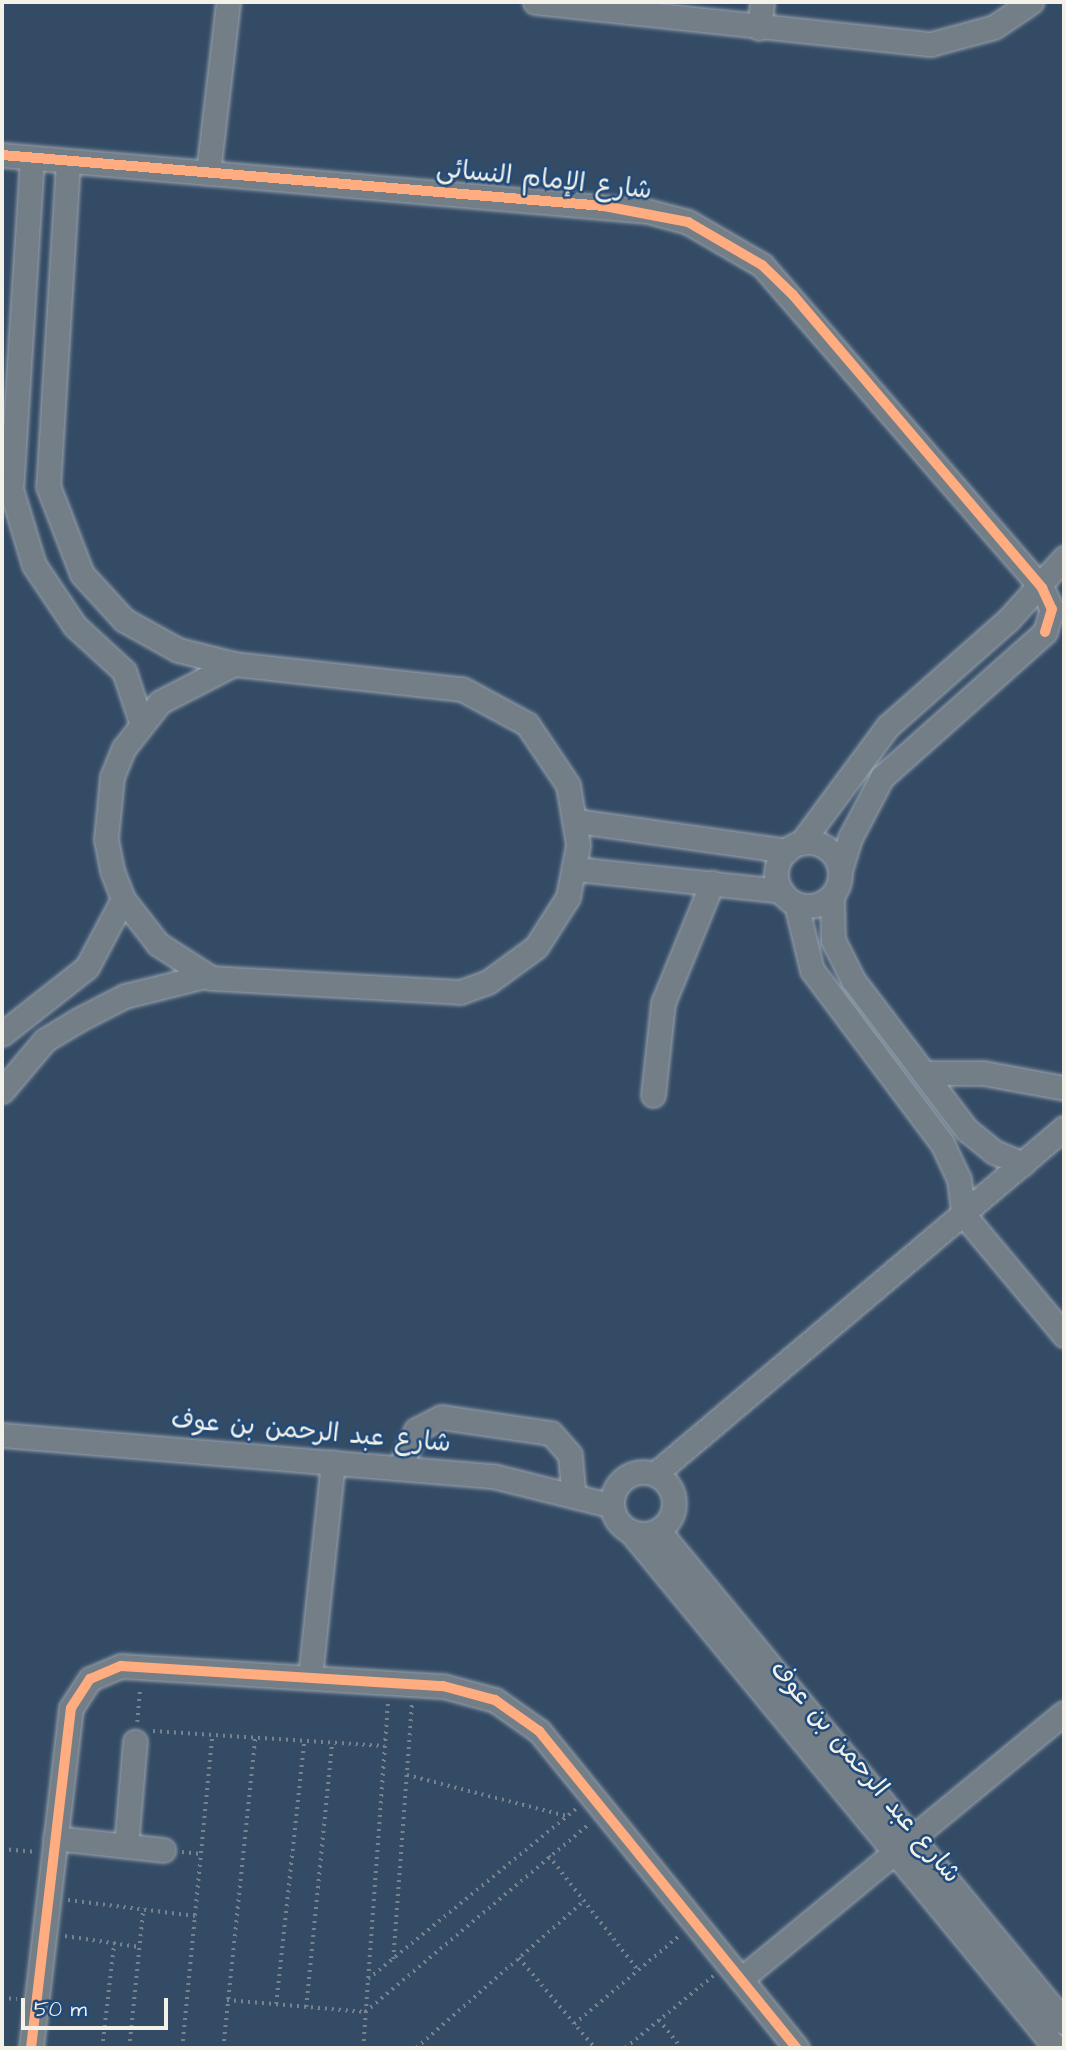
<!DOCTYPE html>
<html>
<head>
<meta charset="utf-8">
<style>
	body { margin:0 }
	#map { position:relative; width:1066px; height:2050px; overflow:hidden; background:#344b65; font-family:"Architects Daughter","Playpen Sans Arabic",sans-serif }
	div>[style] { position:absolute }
	.path>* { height:3.5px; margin-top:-1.75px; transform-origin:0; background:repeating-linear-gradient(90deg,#78838f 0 2px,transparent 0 7px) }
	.roads { filter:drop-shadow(0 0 2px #9ba5af) drop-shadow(0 0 2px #9ba5af) }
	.minor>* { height:23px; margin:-11.5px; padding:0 11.5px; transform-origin:11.5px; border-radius:11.5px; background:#737e87 }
	.minor>.ring { margin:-11.5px; padding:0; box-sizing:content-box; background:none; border:23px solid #737e87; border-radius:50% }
	.cycleway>* { height:10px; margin:-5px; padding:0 5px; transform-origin:5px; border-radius:5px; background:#ffac80 }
	span { translate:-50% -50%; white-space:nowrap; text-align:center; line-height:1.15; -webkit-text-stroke:5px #1f4a7a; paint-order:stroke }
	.street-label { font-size:26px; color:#f4f1e8 }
	.frame { position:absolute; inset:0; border:4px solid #f4f1e8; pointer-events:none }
	.scale { position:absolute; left:21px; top:1998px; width:147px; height:32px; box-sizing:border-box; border:4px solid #f4f1e8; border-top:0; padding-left:9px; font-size:21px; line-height:24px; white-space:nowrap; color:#f4f1e8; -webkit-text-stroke:5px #1f4a7a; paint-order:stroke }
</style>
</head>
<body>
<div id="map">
	<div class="path">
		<i style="left:137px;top:1722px;width:34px;rotate:-85deg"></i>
		<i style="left:153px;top:1731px;width:232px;rotate:3.7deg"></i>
		<i style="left:407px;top:1775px;width:165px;rotate:14.4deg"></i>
		<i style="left:2px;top:1849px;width:32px;rotate:5deg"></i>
		<i style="left:182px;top:1852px;width:19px;rotate:6deg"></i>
		<i style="left:549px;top:1856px;width:145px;rotate:52deg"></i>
		<i style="left:68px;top:1900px;width:128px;rotate:7.2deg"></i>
		<i style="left:65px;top:1936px;width:75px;rotate:8.5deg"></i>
		<i style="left:519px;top:1958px;width:118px;rotate:49.8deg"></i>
		<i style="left:393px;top:1959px;width:258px;rotate:-85.8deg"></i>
		<i style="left:368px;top:1979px;width:270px;rotate:-39.3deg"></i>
		<i style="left:2px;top:1998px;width:15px;rotate:4deg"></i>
		<i style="left:227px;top:2000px;width:139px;rotate:5deg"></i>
		<i style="left:365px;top:2012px;width:294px;rotate:-40deg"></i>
		<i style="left:276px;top:2004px;width:265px;rotate:-83.9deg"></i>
		<i style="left:306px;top:2007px;width:266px;rotate:-84.4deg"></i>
		<i style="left:659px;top:2020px;width:36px;rotate:51deg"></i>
		<i style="left:574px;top:2024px;width:138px;rotate:-40deg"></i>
		<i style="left:102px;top:2048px;width:106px;rotate:-83.5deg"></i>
		<i style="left:129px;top:2048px;width:140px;rotate:-84.2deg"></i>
		<i style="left:182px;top:2048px;width:314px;rotate:-84.5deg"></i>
		<i style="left:223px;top:2048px;width:313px;rotate:-84.1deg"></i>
		<i style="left:363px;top:2048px;width:348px;rotate:-85.9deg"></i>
		<i style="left:416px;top:2048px;width:223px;rotate:-41.2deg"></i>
		<i style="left:625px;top:2048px;width:114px;rotate:-39.3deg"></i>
	</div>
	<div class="roads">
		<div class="minor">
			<i style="left:535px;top:2px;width:398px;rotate:6.1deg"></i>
			<i style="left:931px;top:44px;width:65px;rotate:-15.1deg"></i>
			<i style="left:994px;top:27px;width:45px;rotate:-34deg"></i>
			<i style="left:759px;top:28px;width:26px;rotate:-83deg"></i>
			<i style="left:2px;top:155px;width:647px;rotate:4.96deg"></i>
			<i style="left:647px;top:211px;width:42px;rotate:15deg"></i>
			<i style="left:688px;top:222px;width:86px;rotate:30.2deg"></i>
			<i style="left:762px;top:265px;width:427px;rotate:49.1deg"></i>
			<i style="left:1042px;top:588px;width:23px;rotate:65deg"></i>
			<i style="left:1052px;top:609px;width:24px;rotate:107deg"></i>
			<i style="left:1045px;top:632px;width:218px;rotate:138.3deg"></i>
			<i style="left:882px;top:777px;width:69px;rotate:117.7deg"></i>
			<i style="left:850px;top:838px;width:34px;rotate:107deg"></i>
			<i style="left:32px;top:158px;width:332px;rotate:93.6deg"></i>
			<i style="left:11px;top:489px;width:79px;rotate:73.2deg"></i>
			<i style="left:34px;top:565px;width:73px;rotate:56.1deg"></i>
			<i style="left:75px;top:626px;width:67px;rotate:42.6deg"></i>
			<i style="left:124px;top:671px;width:54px;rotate:71.6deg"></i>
			<i style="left:68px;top:162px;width:325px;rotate:93.5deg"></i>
			<i style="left:48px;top:486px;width:94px;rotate:68.9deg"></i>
			<i style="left:82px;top:574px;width:62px;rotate:47.6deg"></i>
			<i style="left:124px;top:620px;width:62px;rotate:29.1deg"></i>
			<i style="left:178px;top:650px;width:58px;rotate:14deg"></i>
			<i style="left:234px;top:664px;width:229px;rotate:6.3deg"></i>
			<i style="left:462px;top:689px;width:74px;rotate:28.3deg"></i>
			<i style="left:527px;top:724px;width:73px;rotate:56.1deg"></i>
			<i style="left:568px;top:785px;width:61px;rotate:80.5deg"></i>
			<i style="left:578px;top:845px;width:53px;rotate:100.9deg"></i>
			<i style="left:568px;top:897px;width:59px;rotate:122.6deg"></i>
			<i style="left:536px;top:947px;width:59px;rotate:143.9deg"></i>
			<i style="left:488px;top:982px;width:30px;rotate:160deg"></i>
			<i style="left:460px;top:992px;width:249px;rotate:-176.8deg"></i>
			<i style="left:211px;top:978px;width:63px;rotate:-147.3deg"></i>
			<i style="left:158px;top:944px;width:57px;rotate:-127.9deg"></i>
			<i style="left:123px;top:899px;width:31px;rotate:-111deg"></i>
			<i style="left:112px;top:870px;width:32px;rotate:-101deg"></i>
			<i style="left:106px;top:839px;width:62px;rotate:-84.5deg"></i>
			<i style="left:112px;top:777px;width:31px;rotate:-68deg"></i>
			<i style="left:124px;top:748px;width:58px;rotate:-52deg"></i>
			<i style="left:160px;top:702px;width:83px;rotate:-27.2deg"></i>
			<i style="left:208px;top:173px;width:172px;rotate:-83.3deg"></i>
			<i style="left:577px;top:821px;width:212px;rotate:8.1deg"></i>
			<i class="ring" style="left:776px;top:842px;width:41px;height:41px"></i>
			<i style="left:801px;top:843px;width:146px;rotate:-53.4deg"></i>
			<i style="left:888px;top:726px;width:160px;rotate:-41.5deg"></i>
			<i style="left:1008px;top:620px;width:84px;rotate:-47.9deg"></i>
			<i style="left:576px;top:869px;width:206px;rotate:6.1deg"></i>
			<i style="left:832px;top:896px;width:44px;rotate:88.7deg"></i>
			<i style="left:833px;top:940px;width:45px;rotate:63.4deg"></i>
			<i style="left:853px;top:980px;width:188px;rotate:52.8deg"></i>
			<i style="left:967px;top:1130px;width:35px;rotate:39deg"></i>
			<i style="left:994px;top:1152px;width:31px;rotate:22deg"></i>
			<i style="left:796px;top:904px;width:68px;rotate:76.4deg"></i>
			<i style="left:812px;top:970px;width:216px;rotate:53.1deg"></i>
			<i style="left:942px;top:1143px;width:40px;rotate:65deg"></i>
			<i style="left:959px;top:1179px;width:35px;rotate:83deg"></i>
			<i style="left:963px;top:1214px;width:158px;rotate:50.1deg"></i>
			<i style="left:2px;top:1034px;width:108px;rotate:-38.2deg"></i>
			<i style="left:87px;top:967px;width:77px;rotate:-62.1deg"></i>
			<i style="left:924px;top:1073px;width:59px"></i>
			<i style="left:983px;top:1073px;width:82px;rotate:10.5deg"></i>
			<i style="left:2px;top:1091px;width:67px;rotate:-49.9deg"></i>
			<i style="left:45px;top:1040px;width:39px;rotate:-31deg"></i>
			<i style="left:78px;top:1020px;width:53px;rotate:-27.1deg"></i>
			<i style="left:125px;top:996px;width:82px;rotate:-14deg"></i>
			<i style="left:653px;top:1095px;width:93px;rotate:-83.8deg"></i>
			<i style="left:663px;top:1003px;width:130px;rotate:-67.8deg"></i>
			<i style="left:2px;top:1435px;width:493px;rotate:4.8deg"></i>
			<i style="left:493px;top:1476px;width:123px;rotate:14.1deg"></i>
			<i style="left:400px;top:1467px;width:40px;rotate:-66.6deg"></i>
			<i style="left:416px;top:1430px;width:28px;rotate:-27deg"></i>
			<i style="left:441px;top:1417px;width:111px;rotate:8.3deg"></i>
			<i style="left:551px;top:1433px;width:29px;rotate:49deg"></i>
			<i style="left:570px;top:1455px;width:38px;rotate:85deg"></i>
			<i class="ring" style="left:612px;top:1472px;width:39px;height:39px"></i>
			<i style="left:655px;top:1474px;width:536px;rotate:-40.23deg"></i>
			<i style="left:658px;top:1530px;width:638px;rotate:50.47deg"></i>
			<i style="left:630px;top:1531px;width:670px;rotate:50.51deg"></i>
			<i style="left:310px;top:1677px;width:216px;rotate:-83.9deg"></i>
			<i style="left:55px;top:1838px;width:109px;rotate:6.3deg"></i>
			<i style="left:126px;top:1846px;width:105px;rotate:-85.1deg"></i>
			<i style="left:741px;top:1979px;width:418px;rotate:-39.5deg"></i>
			<i style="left:31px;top:2048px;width:342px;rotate:-83.3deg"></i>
			<i style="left:71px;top:1708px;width:35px;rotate:-57deg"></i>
			<i style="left:90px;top:1679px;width:34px;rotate:-23deg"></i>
			<i style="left:121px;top:1666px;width:323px;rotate:3.6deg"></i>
			<i style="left:443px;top:1686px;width:54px;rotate:15.1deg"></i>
			<i style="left:495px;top:1700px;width:54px;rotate:35.2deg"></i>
			<i style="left:539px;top:1731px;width:409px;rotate:50.9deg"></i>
		</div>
	</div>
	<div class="cycleway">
		<i style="left:2px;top:155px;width:604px;rotate:4.84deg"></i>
		<i style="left:604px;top:206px;width:86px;rotate:10.8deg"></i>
		<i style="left:688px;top:222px;width:86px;rotate:30.2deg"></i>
		<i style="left:762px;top:265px;width:43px;rotate:44.1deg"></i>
		<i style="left:793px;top:295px;width:385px;rotate:49.6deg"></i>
		<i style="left:1042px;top:588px;width:23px;rotate:65deg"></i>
		<i style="left:1052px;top:609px;width:24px;rotate:107deg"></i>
		<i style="left:31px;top:2048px;width:342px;rotate:-83.3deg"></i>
		<i style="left:71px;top:1708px;width:35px;rotate:-57deg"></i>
		<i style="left:90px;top:1679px;width:34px;rotate:-23deg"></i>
		<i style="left:121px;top:1666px;width:323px;rotate:3.6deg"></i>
		<i style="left:443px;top:1686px;width:54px;rotate:15.1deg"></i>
		<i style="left:495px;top:1700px;width:54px;rotate:35.2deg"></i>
		<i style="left:539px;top:1731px;width:409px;rotate:50.9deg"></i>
	</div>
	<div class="street-label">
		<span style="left:544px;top:180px;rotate:6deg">شارع الإمام النسائى</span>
		<span style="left:311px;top:1432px;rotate:5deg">شارع عبد الرحمن بن عوف</span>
		<span style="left:865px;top:1772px;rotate:50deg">شارع عبد الرحمن بن عوف</span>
	</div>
	<div class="frame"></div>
	<div class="scale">50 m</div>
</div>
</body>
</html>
